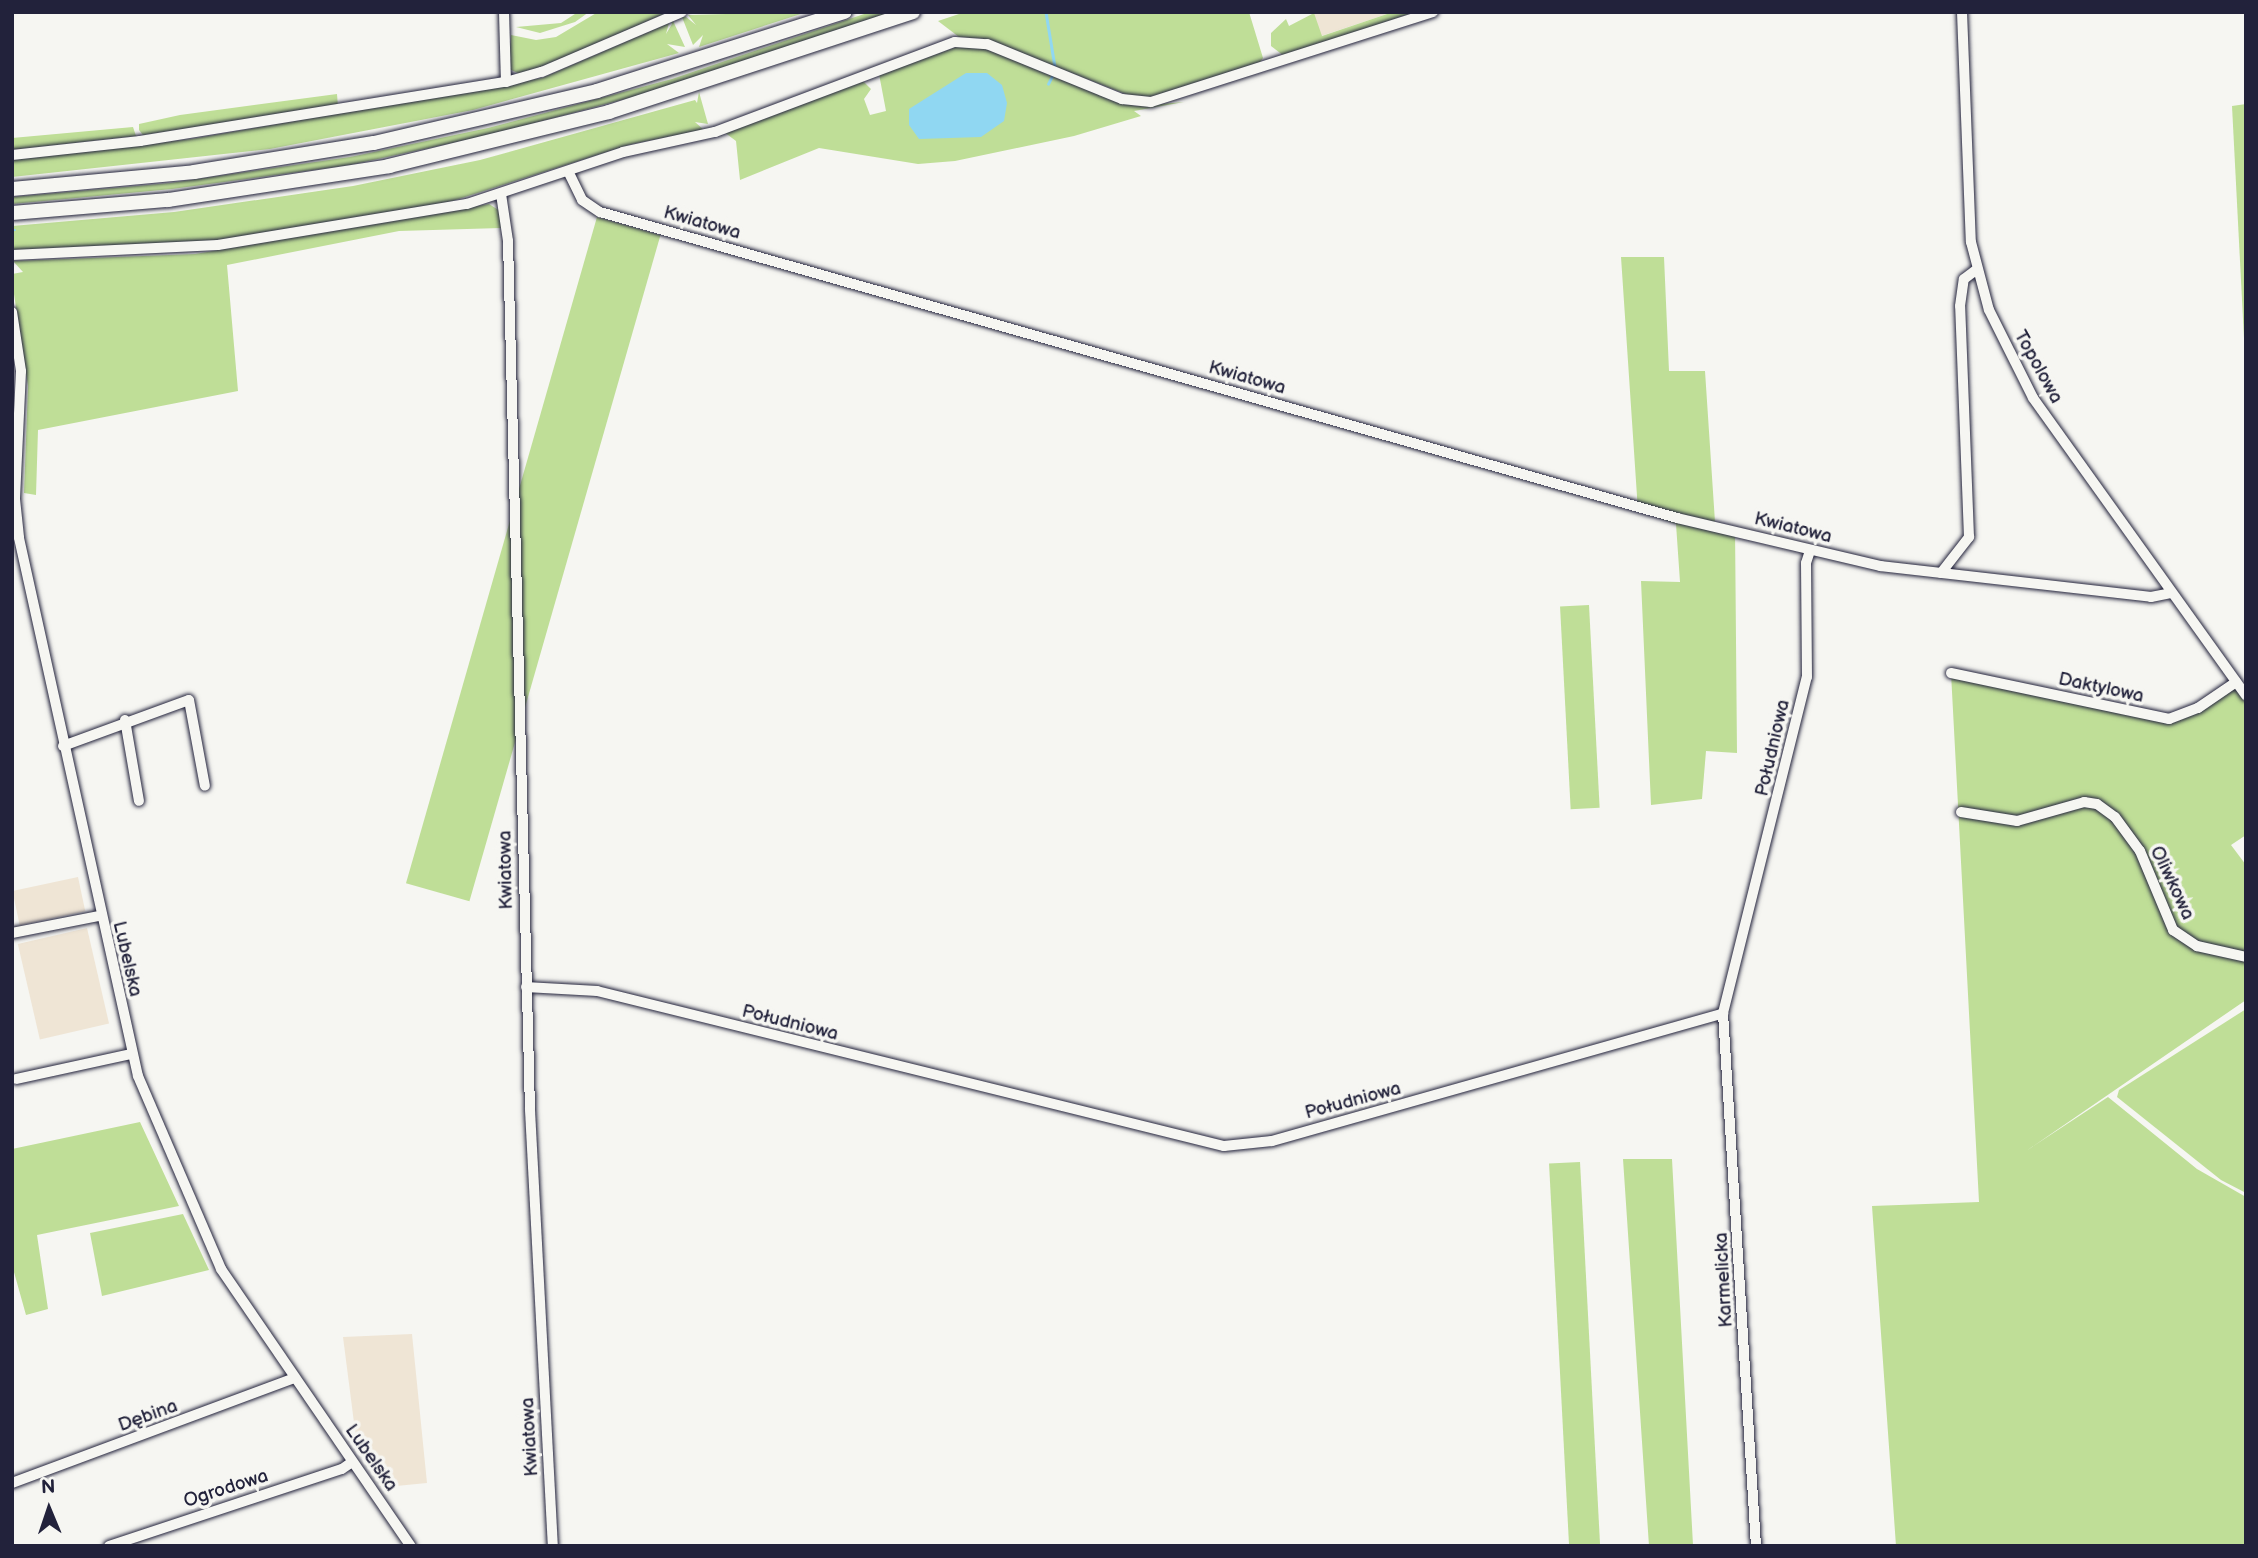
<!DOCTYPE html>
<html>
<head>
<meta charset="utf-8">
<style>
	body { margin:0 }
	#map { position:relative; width:2258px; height:1558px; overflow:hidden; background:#f6f6f2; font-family:"Balsamiq Sans",sans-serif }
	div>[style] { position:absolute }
	.built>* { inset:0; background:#efe5d5; transform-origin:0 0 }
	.green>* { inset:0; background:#bfde97; transform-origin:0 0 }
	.water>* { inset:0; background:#90d7f2 }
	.stream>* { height:2.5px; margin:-1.25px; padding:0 1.25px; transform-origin:1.25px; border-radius:1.25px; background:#90d7f2 }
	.roads { filter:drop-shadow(0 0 2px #22223b) drop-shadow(0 0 2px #22223b) }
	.minor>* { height:10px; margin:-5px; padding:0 5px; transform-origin:5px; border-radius:5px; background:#f6f6f2 }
	.highway>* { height:14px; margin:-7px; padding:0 7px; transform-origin:7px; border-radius:7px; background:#f6f6f2 }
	span { translate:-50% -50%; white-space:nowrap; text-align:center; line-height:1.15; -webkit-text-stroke:7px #f6f6f2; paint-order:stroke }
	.street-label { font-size:19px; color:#22223b }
	.frame { position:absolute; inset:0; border:14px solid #22223b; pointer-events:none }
	.north { position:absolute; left:14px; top:1474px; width:70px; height:70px; -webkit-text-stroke:5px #f6f6f2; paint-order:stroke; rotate:358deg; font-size:19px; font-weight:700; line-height:28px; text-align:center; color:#22223b }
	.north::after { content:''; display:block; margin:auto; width:24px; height:32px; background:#22223b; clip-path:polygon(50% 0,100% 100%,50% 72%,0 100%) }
</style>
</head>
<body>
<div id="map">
	<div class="built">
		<i style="clip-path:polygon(1313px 12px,1393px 12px,1321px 36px)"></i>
		<i style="left:78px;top:877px;width:35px;height:67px;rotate:78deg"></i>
		<i style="left:87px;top:928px;width:98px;height:71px;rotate:77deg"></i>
		<i style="clip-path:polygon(412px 1334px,427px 1483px,386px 1487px,357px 1446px,343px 1337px)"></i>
	</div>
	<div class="green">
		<i style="clip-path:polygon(578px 12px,589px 12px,575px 22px,540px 33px,516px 27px,561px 23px)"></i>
		<i style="clip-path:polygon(598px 12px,666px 13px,546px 66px,520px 74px,509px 69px,511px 35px,536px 40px,556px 37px)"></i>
		<i style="clip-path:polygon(669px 12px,685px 47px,667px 44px,679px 53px,473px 110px,270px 149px,12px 177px,12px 160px,191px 139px,542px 78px,669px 23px,666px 34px,672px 24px)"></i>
		<i style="clip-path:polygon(680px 12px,696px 25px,688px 15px,807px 12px,699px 47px,703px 35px,693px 45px)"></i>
		<i style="clip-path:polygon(870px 12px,893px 12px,674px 86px,489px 135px,350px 165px,172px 189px,12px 204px,12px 197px,170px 183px,350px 157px,488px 128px,672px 79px)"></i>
		<i style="clip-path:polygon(965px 12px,1249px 12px,1263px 58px,1258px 65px,1153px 98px,1136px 98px,984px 39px,959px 37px,938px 21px)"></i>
		<i style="clip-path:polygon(1393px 12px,1415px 12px,1284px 56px,1271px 46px,1271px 33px,1286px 19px,1289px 26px,1314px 13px,1322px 36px)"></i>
		<i style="clip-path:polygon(965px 44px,986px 47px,1118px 101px,1136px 106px,1184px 102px,1134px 111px,1141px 116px,1074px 136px,955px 161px,918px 164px,819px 148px,740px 180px,736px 141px,724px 132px,861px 79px,871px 89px,864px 99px,870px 115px,886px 111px,879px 74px)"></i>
		<i style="clip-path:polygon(699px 92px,708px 124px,695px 122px,704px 130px,632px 144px,446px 203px,201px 243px,12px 251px,12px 226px,174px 212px,353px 186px,480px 160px,695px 100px,697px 103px)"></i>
		<i style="clip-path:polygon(337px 94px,338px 107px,143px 135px,139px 130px,139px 124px,180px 115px)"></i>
		<i style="clip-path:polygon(2246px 104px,2246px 377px,2232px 106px)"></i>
		<i style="clip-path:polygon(133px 127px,136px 136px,12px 150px,12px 138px)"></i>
		<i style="clip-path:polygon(489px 204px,500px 211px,501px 228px,399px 231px,227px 265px,238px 391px,38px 430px,36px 495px,24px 493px,28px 386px,12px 281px,12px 274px,23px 272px,13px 261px,195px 254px)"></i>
		<i style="left:597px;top:217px;width:66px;height:693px;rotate:16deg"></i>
		<i style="clip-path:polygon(1621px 257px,1664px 257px,1669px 371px,1705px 371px,1715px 522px,1735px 527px,1737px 753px,1706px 751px,1702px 799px,1651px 805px,1641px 581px,1680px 582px,1676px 524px,1638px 511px)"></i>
		<i style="left:1589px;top:605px;width:203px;height:29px;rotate:87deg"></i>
		<i style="clip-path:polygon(1951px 673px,2162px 722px,2235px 686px,2246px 702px,2246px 835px,2231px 845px,2246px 865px,2246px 1000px,2026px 1151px,2108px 1097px,2197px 1169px,2246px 1197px,2246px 1546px,1896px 1546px,1872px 1206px,1979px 1202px)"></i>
		<i style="clip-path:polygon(2246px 1009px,2246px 1193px,2221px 1180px,2117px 1097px,2119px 1090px)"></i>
		<i style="clip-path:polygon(140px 1122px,179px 1206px,37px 1235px,48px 1309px,26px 1315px,12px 1265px,12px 1149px)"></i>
		<i style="clip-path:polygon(1623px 1159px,1672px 1159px,1693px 1545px,1722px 1546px,1649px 1546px)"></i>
		<i style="left:1580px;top:1162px;width:384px;height:31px;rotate:87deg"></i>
		<i style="clip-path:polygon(183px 1214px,209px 1270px,102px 1296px,90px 1233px)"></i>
	</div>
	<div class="water">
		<i style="clip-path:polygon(966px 73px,987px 73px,1002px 85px,1007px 103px,1004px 121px,981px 137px,919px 139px,909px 125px,909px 109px)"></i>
	</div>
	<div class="stream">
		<i style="left:1046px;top:12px;width:56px;rotate:80.7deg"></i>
		<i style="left:1048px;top:84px;width:11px;rotate:-63deg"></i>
		<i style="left:12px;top:230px;width:3px"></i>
	</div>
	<div class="roads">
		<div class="minor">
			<i style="left:504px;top:12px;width:70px;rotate:88.4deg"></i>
			<i style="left:1962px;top:12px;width:230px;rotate:87.8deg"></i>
			<i style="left:1971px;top:242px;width:70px;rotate:75.2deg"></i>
			<i style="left:1989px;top:310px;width:98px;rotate:63.4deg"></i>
			<i style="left:2033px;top:398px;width:366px;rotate:54.4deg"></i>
			<i style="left:12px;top:155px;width:129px;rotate:-6.2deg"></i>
			<i style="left:140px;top:141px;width:371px;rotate:-9.2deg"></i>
			<i style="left:506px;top:82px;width:37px;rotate:-16deg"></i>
			<i style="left:542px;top:72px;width:152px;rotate:-23.2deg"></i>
			<i style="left:568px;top:171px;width:32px;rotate:64deg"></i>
			<i style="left:582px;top:200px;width:22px;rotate:34deg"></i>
			<i style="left:600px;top:212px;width:1120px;rotate:15.86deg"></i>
			<i style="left:1677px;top:518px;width:209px;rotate:13.3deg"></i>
			<i style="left:1880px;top:566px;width:273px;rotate:6.5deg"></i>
			<i style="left:2151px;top:597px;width:20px;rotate:-11deg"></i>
			<i style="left:501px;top:194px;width:48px;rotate:81.5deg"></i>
			<i style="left:508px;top:241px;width:869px;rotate:88.55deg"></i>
			<i style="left:530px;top:1110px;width:437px;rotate:87deg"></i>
			<i style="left:12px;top:255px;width:206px;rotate:-2.8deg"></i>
			<i style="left:218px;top:245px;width:252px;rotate:-9.4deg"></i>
			<i style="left:467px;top:204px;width:164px;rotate:-18.4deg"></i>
			<i style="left:623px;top:152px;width:94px;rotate:-12.3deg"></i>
			<i style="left:715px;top:132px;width:256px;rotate:-20.6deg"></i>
			<i style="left:955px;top:42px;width:32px;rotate:4deg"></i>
			<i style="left:987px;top:44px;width:146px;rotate:22.2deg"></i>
			<i style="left:1122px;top:99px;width:29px;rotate:6deg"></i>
			<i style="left:1151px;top:102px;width:296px;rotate:-17.7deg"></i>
			<i style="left:12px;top:312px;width:60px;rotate:81.3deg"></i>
			<i style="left:21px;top:371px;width:128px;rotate:92.7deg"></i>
			<i style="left:15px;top:499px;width:39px;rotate:84deg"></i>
			<i style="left:19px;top:538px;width:551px;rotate:77.53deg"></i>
			<i style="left:138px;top:1076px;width:210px;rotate:66.7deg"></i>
			<i style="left:221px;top:1269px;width:336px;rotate:55.6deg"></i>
			<i style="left:1941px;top:573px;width:46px;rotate:-52.1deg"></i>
			<i style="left:1969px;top:537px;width:231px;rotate:-92.2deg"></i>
			<i style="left:1960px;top:306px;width:27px;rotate:-82deg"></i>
			<i style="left:1964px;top:279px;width:15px;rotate:-37deg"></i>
			<i style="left:1951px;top:673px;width:223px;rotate:11.9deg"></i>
			<i style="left:2169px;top:719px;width:31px;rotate:-21deg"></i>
			<i style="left:2198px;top:708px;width:46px;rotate:-34.4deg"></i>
			<i style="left:125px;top:720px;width:82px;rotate:80.2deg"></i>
			<i style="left:63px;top:746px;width:134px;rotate:-20.1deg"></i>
			<i style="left:189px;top:700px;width:87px;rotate:79.5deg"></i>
			<i style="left:1961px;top:812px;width:57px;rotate:9.1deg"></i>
			<i style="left:2017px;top:821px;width:70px;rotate:-15.8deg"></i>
			<i style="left:2084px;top:802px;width:13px;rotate:9deg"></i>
			<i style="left:2097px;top:804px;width:22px;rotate:36deg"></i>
			<i style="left:2115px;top:817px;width:42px;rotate:53.7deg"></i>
			<i style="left:2140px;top:851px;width:86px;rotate:67.3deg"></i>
			<i style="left:2173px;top:930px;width:29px;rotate:34deg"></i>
			<i style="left:2197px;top:946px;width:50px;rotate:12.7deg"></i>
			<i style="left:12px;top:933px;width:89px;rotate:-11.1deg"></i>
			<i style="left:526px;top:987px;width:71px;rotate:3.2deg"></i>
			<i style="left:597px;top:991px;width:646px;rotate:13.89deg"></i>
			<i style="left:1224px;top:1146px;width:48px;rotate:-5.9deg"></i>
			<i style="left:1272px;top:1141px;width:469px;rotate:-15.8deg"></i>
			<i style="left:1723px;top:1013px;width:346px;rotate:-76deg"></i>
			<i style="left:1807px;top:677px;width:114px;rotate:-90.5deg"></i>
			<i style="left:1806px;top:563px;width:13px;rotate:-72deg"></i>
			<i style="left:1723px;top:1013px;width:534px;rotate:86.46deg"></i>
			<i style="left:16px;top:1079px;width:118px;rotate:-12.3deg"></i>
			<i style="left:12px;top:1483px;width:301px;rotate:-20.4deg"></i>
			<i style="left:109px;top:1546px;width:245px;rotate:-18.3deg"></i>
			<i style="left:342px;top:1469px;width:12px;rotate:-35deg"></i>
		</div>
		<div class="highway">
			<i style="left:12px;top:189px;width:183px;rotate:-5.3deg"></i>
			<i style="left:194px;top:172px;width:182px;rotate:-9.2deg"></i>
			<i style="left:374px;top:143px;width:229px;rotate:-13.1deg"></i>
			<i style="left:597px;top:91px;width:260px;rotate:-17.7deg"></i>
			<i style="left:12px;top:213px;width:157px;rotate:-4.8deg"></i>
			<i style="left:168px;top:200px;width:224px;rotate:-8.7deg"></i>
			<i style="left:389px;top:166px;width:227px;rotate:-13.8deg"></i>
			<i style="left:609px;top:112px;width:320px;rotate:-18.2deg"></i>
		</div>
	</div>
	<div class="street-label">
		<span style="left:702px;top:223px;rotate:16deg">Kwiatowa</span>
		<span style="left:2038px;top:367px;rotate:61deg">Topolowa</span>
		<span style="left:1247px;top:378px;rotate:16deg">Kwiatowa</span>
		<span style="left:1793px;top:528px;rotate:14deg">Kwiatowa</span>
		<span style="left:2101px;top:688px;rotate:12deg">Daktylowa</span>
		<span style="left:1773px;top:748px;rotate:-77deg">Południowa</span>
		<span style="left:506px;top:870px;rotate:-91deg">Kwiatowa</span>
		<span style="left:2172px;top:883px;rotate:65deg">Oliwkowa</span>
		<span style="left:127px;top:959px;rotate:77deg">Lubelska</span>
		<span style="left:790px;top:1023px;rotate:14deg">Południowa</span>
		<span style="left:1353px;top:1101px;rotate:-15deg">Południowa</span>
		<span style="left:1724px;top:1280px;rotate:-93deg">Karmelicka</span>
		<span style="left:148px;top:1416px;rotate:-20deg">Dębina</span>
		<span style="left:530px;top:1437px;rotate:-93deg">Kwiatowa</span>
		<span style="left:371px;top:1458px;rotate:55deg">Lubelska</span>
		<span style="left:226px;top:1489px;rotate:-18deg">Ogrodowa</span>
	</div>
	<div class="frame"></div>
	<div class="north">N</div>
</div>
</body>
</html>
